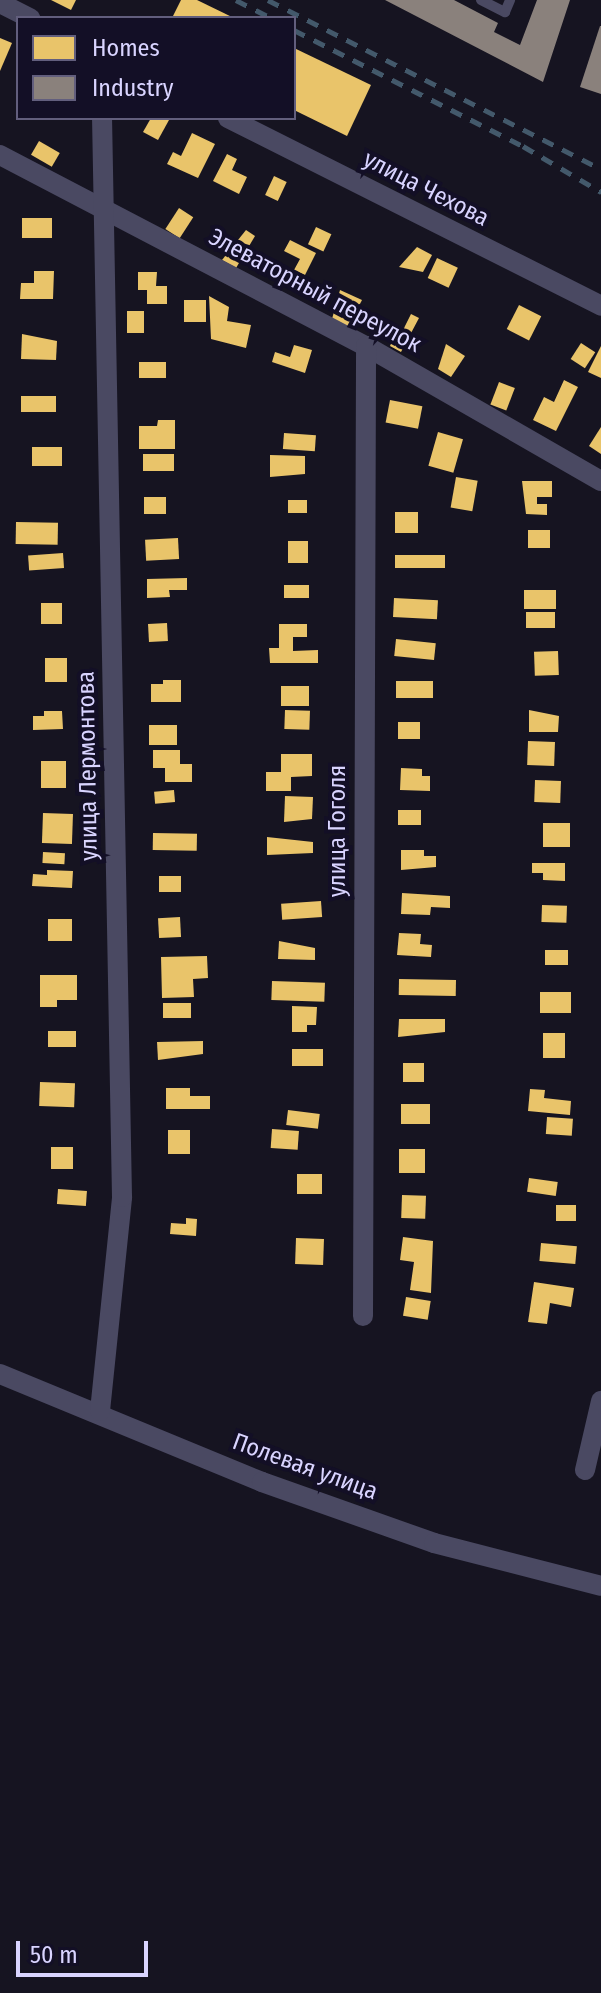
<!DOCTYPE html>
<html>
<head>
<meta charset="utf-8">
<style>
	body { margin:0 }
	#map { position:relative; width:601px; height:1993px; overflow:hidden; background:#161421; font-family:"Fira Sans Condensed",sans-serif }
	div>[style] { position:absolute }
	.homes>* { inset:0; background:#e9c46a; transform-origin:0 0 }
	.industry>* { inset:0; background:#8a817c }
	.service>* { height:10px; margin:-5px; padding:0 5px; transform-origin:5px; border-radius:5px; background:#4a4962 }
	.minor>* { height:20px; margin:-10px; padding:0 10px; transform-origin:10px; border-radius:10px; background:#4a4962 }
	.rail>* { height:5px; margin-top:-2.5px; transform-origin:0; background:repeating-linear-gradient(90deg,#43596b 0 12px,transparent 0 22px) }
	span { translate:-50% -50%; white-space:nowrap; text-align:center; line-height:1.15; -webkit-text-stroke:8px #130f26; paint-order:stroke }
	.street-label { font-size:24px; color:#d9d4ff }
	.legend { position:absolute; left:16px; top:16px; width:280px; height:104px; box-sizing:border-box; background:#130f26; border:2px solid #625e7d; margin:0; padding:10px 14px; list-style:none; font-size:24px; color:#d9d4ff }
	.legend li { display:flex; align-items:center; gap:16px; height:40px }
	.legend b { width:40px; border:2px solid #625e7d }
	.scale { position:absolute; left:16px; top:1941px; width:132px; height:36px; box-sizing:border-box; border:4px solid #d9d4ff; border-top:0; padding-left:10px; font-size:24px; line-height:28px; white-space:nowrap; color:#d9d4ff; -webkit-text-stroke:6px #130f26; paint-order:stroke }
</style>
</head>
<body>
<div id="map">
	<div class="homes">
		<i style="clip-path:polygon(51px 0,76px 0,71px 10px)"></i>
		<i style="clip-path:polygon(181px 0,197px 0,234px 18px,172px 18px)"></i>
		<i style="clip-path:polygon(0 38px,12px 43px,0 71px)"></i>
		<i style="clip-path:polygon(294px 48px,371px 85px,347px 136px,294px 110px)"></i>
		<i style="clip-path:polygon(151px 118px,169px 120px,158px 140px,143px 132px)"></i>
		<i style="clip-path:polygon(192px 133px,215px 144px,198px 178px,167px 164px,173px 152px,181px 156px)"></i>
		<i style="left:39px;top:141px;width:24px;height:16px;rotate:30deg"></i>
		<i style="clip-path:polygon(227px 154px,237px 159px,232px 170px,247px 177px,239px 194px,213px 181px)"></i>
		<i style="left:274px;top:176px;width:14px;height:21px;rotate:25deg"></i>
		<i style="left:179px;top:208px;width:17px;height:25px;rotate:33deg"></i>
		<i style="left:22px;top:218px;width:30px;height:20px"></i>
		<i style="left:316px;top:227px;width:17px;height:19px;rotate:25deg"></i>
		<i style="clip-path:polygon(246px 230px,255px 236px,236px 268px,222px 260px)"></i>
		<i style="clip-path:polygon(290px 240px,316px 253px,305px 275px,294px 270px,300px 259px,284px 251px)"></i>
		<i style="clip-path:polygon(417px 247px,432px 255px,423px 272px,399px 267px)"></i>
		<i style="left:437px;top:258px;width:23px;height:22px;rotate:25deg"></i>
		<i style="clip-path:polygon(34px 271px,54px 271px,53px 299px,20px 299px,21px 283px,34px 283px)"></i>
		<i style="clip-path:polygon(138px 272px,157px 272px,156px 286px,167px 286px,167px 304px,147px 304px,147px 290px,138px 290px)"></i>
		<i style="clip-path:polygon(340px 290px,362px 300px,348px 327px,332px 319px)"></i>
		<i style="clip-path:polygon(209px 296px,229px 307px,227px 321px,251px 325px,246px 348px,211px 339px)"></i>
		<i style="left:184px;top:300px;width:22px;height:22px"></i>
		<i style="left:519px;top:305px;width:25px;height:27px;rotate:27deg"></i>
		<i style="left:144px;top:311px;width:22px;height:17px;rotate:90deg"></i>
		<i style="clip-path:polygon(411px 314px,419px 318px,401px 352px,390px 346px,394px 337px,386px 332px,391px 322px,404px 328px)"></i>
		<i style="clip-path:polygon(22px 334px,57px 341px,56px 360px,21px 359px)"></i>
		<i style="left:581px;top:343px;width:17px;height:19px;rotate:33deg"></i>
		<i style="clip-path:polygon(446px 344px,465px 356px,451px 377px,438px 369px)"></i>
		<i style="clip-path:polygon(294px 345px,312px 350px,305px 373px,272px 362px,275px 352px,290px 357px)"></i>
		<i style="clip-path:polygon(601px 346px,601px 378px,588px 372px)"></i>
		<i style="left:139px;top:362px;width:27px;height:16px"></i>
		<i style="clip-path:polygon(564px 380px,578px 387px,556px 431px,533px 420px,544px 397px,554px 402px)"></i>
		<i style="left:499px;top:382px;width:17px;height:24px;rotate:21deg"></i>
		<i style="left:21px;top:396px;width:35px;height:16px"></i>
		<i style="left:390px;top:400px;width:33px;height:23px;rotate:11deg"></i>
		<i style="clip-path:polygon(158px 420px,175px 420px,175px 449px,139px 449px,139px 426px,157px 426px)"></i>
		<i style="clip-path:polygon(601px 427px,601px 454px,589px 446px)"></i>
		<i style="left:438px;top:432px;width:26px;height:35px;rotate:16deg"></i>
		<i style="left:284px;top:433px;width:32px;height:16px;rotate:4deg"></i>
		<i style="left:32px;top:447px;width:30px;height:19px"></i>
		<i style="left:143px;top:454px;width:31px;height:17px"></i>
		<i style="clip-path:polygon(270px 455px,305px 456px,305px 474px,270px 477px)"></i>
		<i style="left:456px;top:477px;width:22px;height:31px;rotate:10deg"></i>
		<i style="clip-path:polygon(522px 481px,552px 481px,552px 497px,537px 497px,537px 504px,547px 504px,547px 515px,526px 514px)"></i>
		<i style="left:166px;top:497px;width:17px;height:22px;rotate:90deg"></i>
		<i style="left:307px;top:500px;width:13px;height:19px;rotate:90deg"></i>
		<i style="left:395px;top:512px;width:23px;height:21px"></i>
		<i style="left:16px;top:522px;width:42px;height:22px;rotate:1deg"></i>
		<i style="left:528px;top:530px;width:22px;height:18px"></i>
		<i style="left:178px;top:538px;width:21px;height:33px;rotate:87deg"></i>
		<i style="left:288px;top:541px;width:20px;height:22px"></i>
		<i style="left:63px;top:553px;width:15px;height:35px;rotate:86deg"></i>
		<i style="left:445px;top:555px;width:13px;height:50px;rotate:90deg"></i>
		<i style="clip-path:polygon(187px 578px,187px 590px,169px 590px,170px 597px,147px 598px,147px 579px)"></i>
		<i style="left:284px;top:585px;width:25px;height:13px"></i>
		<i style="left:524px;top:590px;width:32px;height:19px"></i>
		<i style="left:394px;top:598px;width:44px;height:19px;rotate:3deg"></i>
		<i style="left:41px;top:603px;width:21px;height:21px"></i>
		<i style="left:526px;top:612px;width:29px;height:16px"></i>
		<i style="left:167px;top:623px;width:18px;height:19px;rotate:87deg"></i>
		<i style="clip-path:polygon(279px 624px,307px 624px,307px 637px,293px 637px,293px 651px,318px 650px,318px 663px,270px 663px,269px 648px,279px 648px)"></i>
		<i style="left:396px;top:639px;width:40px;height:17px;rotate:6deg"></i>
		<i style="left:558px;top:651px;width:24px;height:24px;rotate:88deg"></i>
		<i style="left:45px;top:658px;width:22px;height:24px"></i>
		<i style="clip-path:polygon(163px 680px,181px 680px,181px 702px,151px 702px,151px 684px,163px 684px)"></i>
		<i style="left:433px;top:681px;width:17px;height:37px;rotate:90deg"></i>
		<i style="left:281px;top:686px;width:28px;height:20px"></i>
		<i style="left:285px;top:710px;width:25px;height:19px;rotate:2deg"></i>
		<i style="clip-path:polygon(529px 710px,559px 716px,558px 732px,529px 732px)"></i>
		<i style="clip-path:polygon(44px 711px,62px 711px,63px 729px,33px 730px,33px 716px,44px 716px)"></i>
		<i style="left:398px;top:722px;width:22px;height:17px"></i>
		<i style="left:149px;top:725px;width:28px;height:20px"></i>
		<i style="left:528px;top:741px;width:27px;height:24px;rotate:2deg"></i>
		<i style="clip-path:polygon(153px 750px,180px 750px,180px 764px,192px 764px,192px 782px,165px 782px,165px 768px,153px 768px)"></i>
		<i style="clip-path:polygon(281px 754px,312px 754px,312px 776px,291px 777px,291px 791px,266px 791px,266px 772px,281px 772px)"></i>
		<i style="left:41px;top:761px;width:25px;height:27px"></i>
		<i style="clip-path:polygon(401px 768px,422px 769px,422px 776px,430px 776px,430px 791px,400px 790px)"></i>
		<i style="left:535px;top:780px;width:26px;height:22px;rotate:2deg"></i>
		<i style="left:174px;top:790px;width:12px;height:20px;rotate:85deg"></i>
		<i style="clip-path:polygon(285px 796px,313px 797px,312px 819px,284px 822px)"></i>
		<i style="left:398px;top:810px;width:23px;height:15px"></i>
		<i style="left:43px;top:813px;width:30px;height:30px;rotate:2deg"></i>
		<i style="left:543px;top:823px;width:27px;height:24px"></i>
		<i style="left:153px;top:833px;width:44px;height:17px;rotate:1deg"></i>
		<i style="clip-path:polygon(267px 837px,313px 842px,313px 853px,267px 855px)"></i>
		<i style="clip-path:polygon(401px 850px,424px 850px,424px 856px,436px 856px,436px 867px,401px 870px)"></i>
		<i style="left:43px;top:852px;width:22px;height:11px;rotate:3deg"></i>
		<i style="clip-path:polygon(532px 863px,565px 863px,565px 881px,543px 880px,543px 873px,532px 873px)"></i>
		<i style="clip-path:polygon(47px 870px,73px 871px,72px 888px,32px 886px,33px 874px,47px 875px)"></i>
		<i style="left:181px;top:876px;width:16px;height:22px;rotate:90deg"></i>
		<i style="clip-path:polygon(402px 893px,450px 896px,450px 908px,431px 907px,430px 915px,401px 914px)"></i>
		<i style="left:321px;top:901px;width:16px;height:40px;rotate:86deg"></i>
		<i style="left:542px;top:905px;width:25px;height:17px;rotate:2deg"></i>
		<i style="left:180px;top:917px;width:20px;height:22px;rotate:87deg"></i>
		<i style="left:48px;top:919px;width:24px;height:22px"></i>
		<i style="clip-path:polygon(399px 933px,421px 934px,420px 944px,432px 945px,431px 957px,397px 955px)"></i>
		<i style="clip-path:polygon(279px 941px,315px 948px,315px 960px,278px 959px)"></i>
		<i style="left:568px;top:950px;width:15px;height:23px;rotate:90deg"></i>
		<i style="clip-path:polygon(207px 956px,208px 978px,193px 979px,194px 997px,162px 998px,161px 957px)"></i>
		<i style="clip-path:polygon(40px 975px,77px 975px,77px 1000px,57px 1000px,57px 1007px,40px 1007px)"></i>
		<i style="left:399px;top:979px;width:57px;height:16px;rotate:1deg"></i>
		<i style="left:272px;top:981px;width:53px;height:19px;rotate:2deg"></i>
		<i style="left:540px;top:992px;width:31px;height:21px"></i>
		<i style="left:191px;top:1003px;width:15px;height:28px;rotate:90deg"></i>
		<i style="clip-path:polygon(292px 1006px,317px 1007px,316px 1025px,307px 1025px,307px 1032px,292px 1032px)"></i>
		<i style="clip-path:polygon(399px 1019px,445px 1019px,445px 1032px,398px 1037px)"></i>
		<i style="left:48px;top:1031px;width:28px;height:16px"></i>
		<i style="left:543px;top:1033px;width:22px;height:25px"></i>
		<i style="clip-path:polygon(203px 1041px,203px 1054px,158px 1060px,157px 1042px)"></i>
		<i style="left:292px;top:1049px;width:31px;height:17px"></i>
		<i style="left:403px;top:1063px;width:21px;height:19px"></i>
		<i style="left:40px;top:1082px;width:35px;height:24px;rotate:2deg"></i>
		<i style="clip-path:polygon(166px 1088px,190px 1088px,190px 1096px,210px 1096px,210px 1109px,166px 1109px)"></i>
		<i style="clip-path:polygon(530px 1089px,545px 1090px,544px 1098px,571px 1101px,570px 1115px,528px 1111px)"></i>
		<i style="left:401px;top:1104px;width:29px;height:20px"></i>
		<i style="left:288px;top:1110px;width:32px;height:15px;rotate:7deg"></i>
		<i style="left:547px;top:1117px;width:26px;height:17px;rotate:4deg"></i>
		<i style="left:272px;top:1129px;width:27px;height:19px;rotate:4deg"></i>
		<i style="left:168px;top:1130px;width:22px;height:24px"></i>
		<i style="left:51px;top:1147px;width:22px;height:22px"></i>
		<i style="left:399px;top:1149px;width:26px;height:24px"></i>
		<i style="left:322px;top:1174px;width:20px;height:25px;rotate:90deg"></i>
		<i style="left:529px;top:1178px;width:29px;height:14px;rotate:8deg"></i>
		<i style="left:58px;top:1189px;width:29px;height:15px;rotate:4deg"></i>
		<i style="left:402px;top:1195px;width:24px;height:23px;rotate:2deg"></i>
		<i style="left:556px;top:1205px;width:20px;height:16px"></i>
		<i style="clip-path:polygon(186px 1218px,197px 1219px,196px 1236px,170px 1234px,171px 1223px,186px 1224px)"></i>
		<i style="clip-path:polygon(403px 1237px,433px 1241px,431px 1293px,410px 1290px,414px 1262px,400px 1260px)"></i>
		<i style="left:296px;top:1238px;width:28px;height:26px;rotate:2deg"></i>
		<i style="left:541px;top:1243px;width:36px;height:18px;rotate:5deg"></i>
		<i style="clip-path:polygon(534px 1282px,574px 1288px,571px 1307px,550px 1303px,547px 1324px,528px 1322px)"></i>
		<i style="left:406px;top:1297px;width:25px;height:19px;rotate:9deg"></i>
	</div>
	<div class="industry">
		<i style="clip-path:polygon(385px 0,454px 0,498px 23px,494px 32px,520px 45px,537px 0,570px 0,543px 82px)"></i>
		<i style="clip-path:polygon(600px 26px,601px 26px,601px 94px,580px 87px)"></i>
	</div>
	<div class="service">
		<i style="left:481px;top:0;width:27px;rotate:27deg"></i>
		<i style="left:505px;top:12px;width:13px;rotate:-67deg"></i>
	</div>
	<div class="minor">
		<i style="left:0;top:3px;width:34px;rotate:27deg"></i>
		<i style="left:228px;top:118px;width:418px;rotate:26.7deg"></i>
		<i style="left:0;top:155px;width:413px;rotate:27.6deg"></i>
		<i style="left:366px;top:346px;width:271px;rotate:29.9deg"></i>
		<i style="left:363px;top:1316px;width:970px;rotate:-89.82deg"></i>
		<i style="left:0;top:1374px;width:283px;rotate:22.4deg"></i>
		<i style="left:262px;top:1482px;width:182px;rotate:19.5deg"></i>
		<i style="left:434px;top:1543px;width:172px;rotate:14.4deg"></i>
		<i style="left:100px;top:1411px;width:215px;rotate:-84.1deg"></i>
		<i style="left:122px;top:1197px;width:1079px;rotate:-91.06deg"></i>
		<i style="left:585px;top:1470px;width:71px;rotate:-76.9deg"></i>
	</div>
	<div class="rail">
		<i style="left:236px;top:0;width:39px;rotate:27deg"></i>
		<i style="left:268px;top:0;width:373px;rotate:26.9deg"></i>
		<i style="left:294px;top:30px;width:257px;rotate:26.9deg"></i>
		<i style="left:523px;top:146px;width:91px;rotate:30.5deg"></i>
	</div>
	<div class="street-label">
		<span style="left:426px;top:189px;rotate:27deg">улица Чехова</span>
		<span style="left:315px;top:291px;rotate:28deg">Элеваторный переулок</span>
		<span style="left:88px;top:766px;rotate:-91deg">улица Лермонтова</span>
		<span style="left:338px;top:831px;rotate:-90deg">улица Гоголя</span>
		<span style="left:305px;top:1467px;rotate:20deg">Полевая улица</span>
	</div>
	<ul class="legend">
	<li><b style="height:22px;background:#e9c46a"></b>Homes</li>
	<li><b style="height:22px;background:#8a817c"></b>Industry</li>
	</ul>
	<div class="scale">50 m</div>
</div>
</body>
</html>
